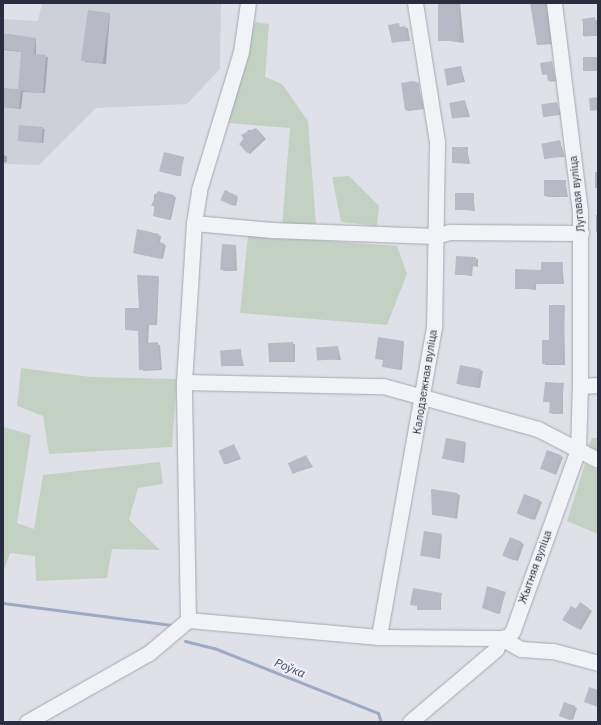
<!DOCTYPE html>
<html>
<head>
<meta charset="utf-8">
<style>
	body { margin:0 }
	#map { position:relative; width:601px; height:725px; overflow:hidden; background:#e0e1e8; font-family:"IBM Plex Sans",sans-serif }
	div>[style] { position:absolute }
	.built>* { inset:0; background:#ced0d9 }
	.green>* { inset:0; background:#c3d1c2 }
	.shadow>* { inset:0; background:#0003; transform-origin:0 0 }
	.stream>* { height:3px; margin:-1.5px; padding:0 1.5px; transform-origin:1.5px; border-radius:1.5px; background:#9daac5 }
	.building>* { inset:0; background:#b7bac4; transform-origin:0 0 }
	.roads { filter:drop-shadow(0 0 1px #a6a7b2) drop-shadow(0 0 1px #a6a7b2) }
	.minor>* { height:15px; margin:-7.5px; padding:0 7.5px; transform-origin:7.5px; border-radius:7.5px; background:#f2f3f6 }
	span { translate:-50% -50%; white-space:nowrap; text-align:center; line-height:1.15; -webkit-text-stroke:4px #eff1f5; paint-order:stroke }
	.street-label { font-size:11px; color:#2a2d3e }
	.water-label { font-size:12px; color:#37466e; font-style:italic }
	.frame { position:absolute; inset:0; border:4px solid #2a2d3e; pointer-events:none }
</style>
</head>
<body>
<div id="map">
	<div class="built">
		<i style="clip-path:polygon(42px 3px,221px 3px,220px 69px,187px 104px,96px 108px,39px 165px,3px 164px,3px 19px,38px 21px)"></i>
	</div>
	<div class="green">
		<i style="clip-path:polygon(255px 22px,269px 24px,265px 77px,282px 84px,308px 121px,316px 224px,282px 225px,290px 128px,227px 123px)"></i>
		<i style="clip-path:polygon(349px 176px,379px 206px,377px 226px,341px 222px,332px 177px)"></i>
		<i style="clip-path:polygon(248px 235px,397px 246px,407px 274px,387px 325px,240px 313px)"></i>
		<i style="clip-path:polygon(21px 368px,91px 377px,177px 379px,172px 447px,49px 454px,43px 416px,17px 406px)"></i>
		<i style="clip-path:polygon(4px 427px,31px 435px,17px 523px,34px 529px,43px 475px,160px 462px,163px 484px,138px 488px,129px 520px,160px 550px,112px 549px,107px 578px,36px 581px,35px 556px,10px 553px,3px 573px)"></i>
		<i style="clip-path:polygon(592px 438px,598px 438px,598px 452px,588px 446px)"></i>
		<i style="clip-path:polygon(585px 464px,598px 471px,598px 534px,567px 521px)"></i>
	</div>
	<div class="shadow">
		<i style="clip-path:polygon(439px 3px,460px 3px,464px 43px,442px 40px)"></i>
		<i style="clip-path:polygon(531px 3px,548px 3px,552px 44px,537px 45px)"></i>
		<i style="clip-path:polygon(110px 14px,106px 64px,86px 62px,84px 61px)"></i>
		<i style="left:583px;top:20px;width:15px;height:16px"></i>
		<i style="clip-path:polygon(389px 26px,408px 28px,410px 41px,392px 42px)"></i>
		<i style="clip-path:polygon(3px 34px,36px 39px,36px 55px,48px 57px,45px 93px,23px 92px,21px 109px,3px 107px,3px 89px,19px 90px,22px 52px,3px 50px)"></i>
		<i style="clip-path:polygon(552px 62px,556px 81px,551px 82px,548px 75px,542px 74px)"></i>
		<i style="clip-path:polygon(461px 67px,465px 82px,448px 85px)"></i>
		<i style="clip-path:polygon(418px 84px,424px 109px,408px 111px,406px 110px)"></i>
		<i style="clip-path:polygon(465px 101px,470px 117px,452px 118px,450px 104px)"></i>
		<i style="clip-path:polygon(557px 103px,561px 115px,544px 116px)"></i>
		<i style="left:20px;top:126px;width:25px;height:14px;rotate:7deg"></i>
		<i style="clip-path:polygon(248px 130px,258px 130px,266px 139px,250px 154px,240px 144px)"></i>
		<i style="clip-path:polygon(560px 141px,565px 157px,544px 158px)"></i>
		<i style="clip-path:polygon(467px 148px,470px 164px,454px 163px)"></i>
		<i style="clip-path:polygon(3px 155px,7px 156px,7px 162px,3px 162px)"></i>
		<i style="clip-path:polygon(183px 158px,181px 176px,163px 172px)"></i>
		<i style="left:595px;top:172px;width:3px;height:16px"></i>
		<i style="clip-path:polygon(565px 181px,568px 197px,546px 197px)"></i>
		<i style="clip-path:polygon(158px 192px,176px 197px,171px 220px,154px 216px,154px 195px)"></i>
		<i style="clip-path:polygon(473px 194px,475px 211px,456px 209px)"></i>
		<i style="clip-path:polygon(238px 197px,236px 206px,224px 201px)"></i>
		<i style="left:596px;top:215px;width:2px;height:17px"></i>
		<i style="clip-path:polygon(138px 231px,161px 236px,160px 243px,166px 245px,163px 259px,134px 253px)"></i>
		<i style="clip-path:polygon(236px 246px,237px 271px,224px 271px,222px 269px)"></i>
		<i style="clip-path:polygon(457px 257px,478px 259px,478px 267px,473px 266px,472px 276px,456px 274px)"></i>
		<i style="clip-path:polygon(562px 263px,564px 284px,536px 284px,536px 290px,516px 288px)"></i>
		<i style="clip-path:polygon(159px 277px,157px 325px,149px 325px,148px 344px,160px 345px,162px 370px,143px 371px,139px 331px,126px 330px)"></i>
		<i style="clip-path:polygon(564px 306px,565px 365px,545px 365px,550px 341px)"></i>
		<i style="clip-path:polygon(404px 342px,402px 370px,383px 366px,384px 360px,376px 358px)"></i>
		<i style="left:269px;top:344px;width:26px;height:18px"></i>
		<i style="clip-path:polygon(338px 347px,341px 360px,317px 359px)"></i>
		<i style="clip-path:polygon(240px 350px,244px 366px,222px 366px)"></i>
		<i style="clip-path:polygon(461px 366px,483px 371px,480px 388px,460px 385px)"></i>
		<i style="clip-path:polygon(563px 384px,563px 414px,552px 414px,551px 403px,544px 401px)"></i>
		<i style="clip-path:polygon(466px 443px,464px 463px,445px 459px)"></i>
		<i style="clip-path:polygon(234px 445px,241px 459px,227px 464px,225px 463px)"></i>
		<i style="clip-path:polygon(547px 451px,563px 457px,556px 475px,543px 469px)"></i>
		<i style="clip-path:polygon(306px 456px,313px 467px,294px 473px)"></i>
		<i style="clip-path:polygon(432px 490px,460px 495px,457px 519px,433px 514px)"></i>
		<i style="clip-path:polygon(525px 495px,542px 502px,535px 520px,520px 514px)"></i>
		<i style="clip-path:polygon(442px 535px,440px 559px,422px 555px)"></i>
		<i style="clip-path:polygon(510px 539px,524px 544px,518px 561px,506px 557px)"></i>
		<i style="clip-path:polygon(505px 593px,500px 614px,485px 609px)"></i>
		<i style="clip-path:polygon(441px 594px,441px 610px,418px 609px)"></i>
		<i style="clip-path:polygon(580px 604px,592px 611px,581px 630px,564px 620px)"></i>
		<i style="clip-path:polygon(564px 704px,577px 708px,573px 720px,563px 717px)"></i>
	</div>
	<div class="stream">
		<i style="left:3px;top:603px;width:170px;rotate:7.4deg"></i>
		<i style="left:185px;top:641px;width:30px;rotate:14deg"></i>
		<i style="left:214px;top:648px;width:176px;rotate:21.6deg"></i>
		<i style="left:378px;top:713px;width:9px;rotate:72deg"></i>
	</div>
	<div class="building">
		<i style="left:438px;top:3px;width:21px;height:38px"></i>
		<i style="clip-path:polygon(530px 3px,545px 3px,550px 43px,537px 45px)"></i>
		<i style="left:88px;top:10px;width:22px;height:51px;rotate:8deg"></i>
		<i style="left:595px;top:17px;width:18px;height:13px;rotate:81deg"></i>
		<i style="clip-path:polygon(399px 23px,400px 27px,405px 26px,408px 40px,392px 43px,388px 25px)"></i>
		<i style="clip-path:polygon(3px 33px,36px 38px,34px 54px,46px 55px,43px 93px,21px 91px,19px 108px,3px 107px,3px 88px,18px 89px,21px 52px,3px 49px)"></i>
		<i style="left:598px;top:57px;width:14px;height:15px;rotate:90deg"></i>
		<i style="clip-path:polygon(552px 61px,555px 80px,548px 81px,547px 74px,542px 75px,540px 63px)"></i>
		<i style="clip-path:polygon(461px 66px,463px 81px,447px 86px,444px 69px)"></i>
		<i style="clip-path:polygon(413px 81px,419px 83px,422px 108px,405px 110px,401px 83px)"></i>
		<i style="clip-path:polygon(598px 97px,598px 110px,590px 111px,589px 98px)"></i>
		<i style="left:465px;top:100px;width:16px;height:16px;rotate:79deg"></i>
		<i style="left:557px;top:102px;width:13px;height:16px;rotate:81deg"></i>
		<i style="left:19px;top:125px;width:24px;height:16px;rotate:5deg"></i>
		<i style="clip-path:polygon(256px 128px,264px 137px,247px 153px,239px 144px,244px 139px,241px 135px)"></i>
		<i style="left:560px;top:140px;width:16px;height:19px;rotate:79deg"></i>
		<i style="left:468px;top:147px;width:16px;height:16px;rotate:90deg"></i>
		<i style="left:164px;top:152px;width:21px;height:20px;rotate:14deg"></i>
		<i style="left:566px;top:180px;width:16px;height:22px;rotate:90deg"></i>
		<i style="left:225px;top:190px;width:14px;height:11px;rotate:25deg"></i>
		<i style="clip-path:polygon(158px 191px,174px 195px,169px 220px,153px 216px,155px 206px,151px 206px)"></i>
		<i style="left:455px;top:193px;width:19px;height:17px"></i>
		<i style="clip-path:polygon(137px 229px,159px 234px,158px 242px,164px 243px,161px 259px,133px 253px)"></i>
		<i style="left:222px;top:244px;width:14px;height:26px;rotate:4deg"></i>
		<i style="clip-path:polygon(456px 256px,476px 257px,476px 266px,471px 266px,471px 275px,455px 275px)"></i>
		<i style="clip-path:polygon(541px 262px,563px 262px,562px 284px,534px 283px,534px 289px,515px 289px,515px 269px,541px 270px)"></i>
		<i style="clip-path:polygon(137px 275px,159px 276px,155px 325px,147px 324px,146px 343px,158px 342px,160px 369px,139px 370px,138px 330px,125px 330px,125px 308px,139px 308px)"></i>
		<i style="clip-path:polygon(549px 305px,565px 305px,563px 364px,542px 364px,542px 340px,549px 340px)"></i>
		<i style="clip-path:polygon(378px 337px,404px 341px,400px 370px,382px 367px,383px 360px,375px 359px)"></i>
		<i style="left:293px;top:342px;width:19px;height:25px;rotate:87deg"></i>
		<i style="left:338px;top:346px;width:13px;height:22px;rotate:86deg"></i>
		<i style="left:241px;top:349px;width:16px;height:21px;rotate:86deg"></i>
		<i style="left:460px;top:365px;width:21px;height:19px;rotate:11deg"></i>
		<i style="clip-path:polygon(545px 382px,564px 383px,561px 414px,549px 413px,550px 402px,543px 402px)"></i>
		<i style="left:446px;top:438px;width:20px;height:21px;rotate:11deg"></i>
		<i style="left:234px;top:444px;width:15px;height:17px;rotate:67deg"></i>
		<i style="left:547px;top:450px;width:15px;height:20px;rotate:20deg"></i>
		<i style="left:306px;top:455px;width:12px;height:20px;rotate:66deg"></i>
		<i style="clip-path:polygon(431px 489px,458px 493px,455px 518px,432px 515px)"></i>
		<i style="left:524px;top:494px;width:17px;height:21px;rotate:21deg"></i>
		<i style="left:424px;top:531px;width:18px;height:25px;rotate:9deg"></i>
		<i style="left:510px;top:537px;width:13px;height:20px;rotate:23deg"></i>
		<i style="clip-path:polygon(487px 586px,506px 592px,498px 614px,482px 608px)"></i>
		<i style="clip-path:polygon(413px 588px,442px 593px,439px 610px,417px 610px,417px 606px,410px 605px)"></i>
		<i style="clip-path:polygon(580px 602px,590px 609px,578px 629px,562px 620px,571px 606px,576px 609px)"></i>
		<i style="clip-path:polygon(589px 687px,598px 690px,598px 707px,584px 702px)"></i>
		<i style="left:564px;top:702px;width:12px;height:15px;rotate:20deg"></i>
	</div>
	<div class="roads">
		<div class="minor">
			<i style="left:415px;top:3px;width:141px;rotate:81deg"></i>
			<i style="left:437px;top:142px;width:185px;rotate:90.9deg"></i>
			<i style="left:434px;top:327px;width:315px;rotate:100.1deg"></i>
			<i style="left:379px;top:637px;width:122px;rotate:0.5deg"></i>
			<i style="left:501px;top:638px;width:23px;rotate:29deg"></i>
			<i style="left:521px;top:649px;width:32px;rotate:4deg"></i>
			<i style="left:553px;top:651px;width:47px;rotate:14.9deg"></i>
			<i style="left:554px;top:3px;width:210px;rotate:82.9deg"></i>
			<i style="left:580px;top:211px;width:175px;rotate:90deg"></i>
			<i style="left:194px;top:223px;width:78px;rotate:5.1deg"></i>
			<i style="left:272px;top:230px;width:163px;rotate:2.1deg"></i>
			<i style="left:435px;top:236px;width:16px;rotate:-15deg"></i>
			<i style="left:450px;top:232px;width:131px;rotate:0.4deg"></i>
			<i style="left:184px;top:382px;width:199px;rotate:1.2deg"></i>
			<i style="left:383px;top:386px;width:161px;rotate:15.5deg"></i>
			<i style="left:538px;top:429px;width:68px;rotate:27.3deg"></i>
			<i style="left:188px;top:620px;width:238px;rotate:-91deg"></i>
			<i style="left:184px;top:382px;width:159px;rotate:-86.4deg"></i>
			<i style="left:194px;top:223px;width:33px;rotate:-81deg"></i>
			<i style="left:199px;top:190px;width:144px;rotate:-73.1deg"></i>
			<i style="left:241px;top:52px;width:49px;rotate:-81.9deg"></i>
			<i style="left:27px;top:722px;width:140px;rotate:-29.5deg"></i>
			<i style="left:149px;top:653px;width:51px;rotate:-40.2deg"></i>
			<i style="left:188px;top:620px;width:192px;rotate:5.1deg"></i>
			<i style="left:410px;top:722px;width:113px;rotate:-40.3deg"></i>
			<i style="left:496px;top:649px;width:12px;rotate:-66deg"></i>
			<i style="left:501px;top:638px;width:8px;rotate:-14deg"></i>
			<i style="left:509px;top:636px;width:7px;rotate:-56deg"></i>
			<i style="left:513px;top:630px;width:192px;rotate:-70.2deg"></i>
			<i style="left:578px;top:449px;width:63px;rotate:-88.2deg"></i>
			<i style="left:580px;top:386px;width:18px;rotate:-3deg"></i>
		</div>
	</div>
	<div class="street-label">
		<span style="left:577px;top:194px;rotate:-96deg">Лугавая вуліца</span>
		<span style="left:425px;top:382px;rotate:-81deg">Калодзежная вуліца</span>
		<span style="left:535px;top:567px;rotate:-70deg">Жытняя вуліца</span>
	</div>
	<div class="water-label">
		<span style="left:290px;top:668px;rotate:22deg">Роўка</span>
	</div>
	<div class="frame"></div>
</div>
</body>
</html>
